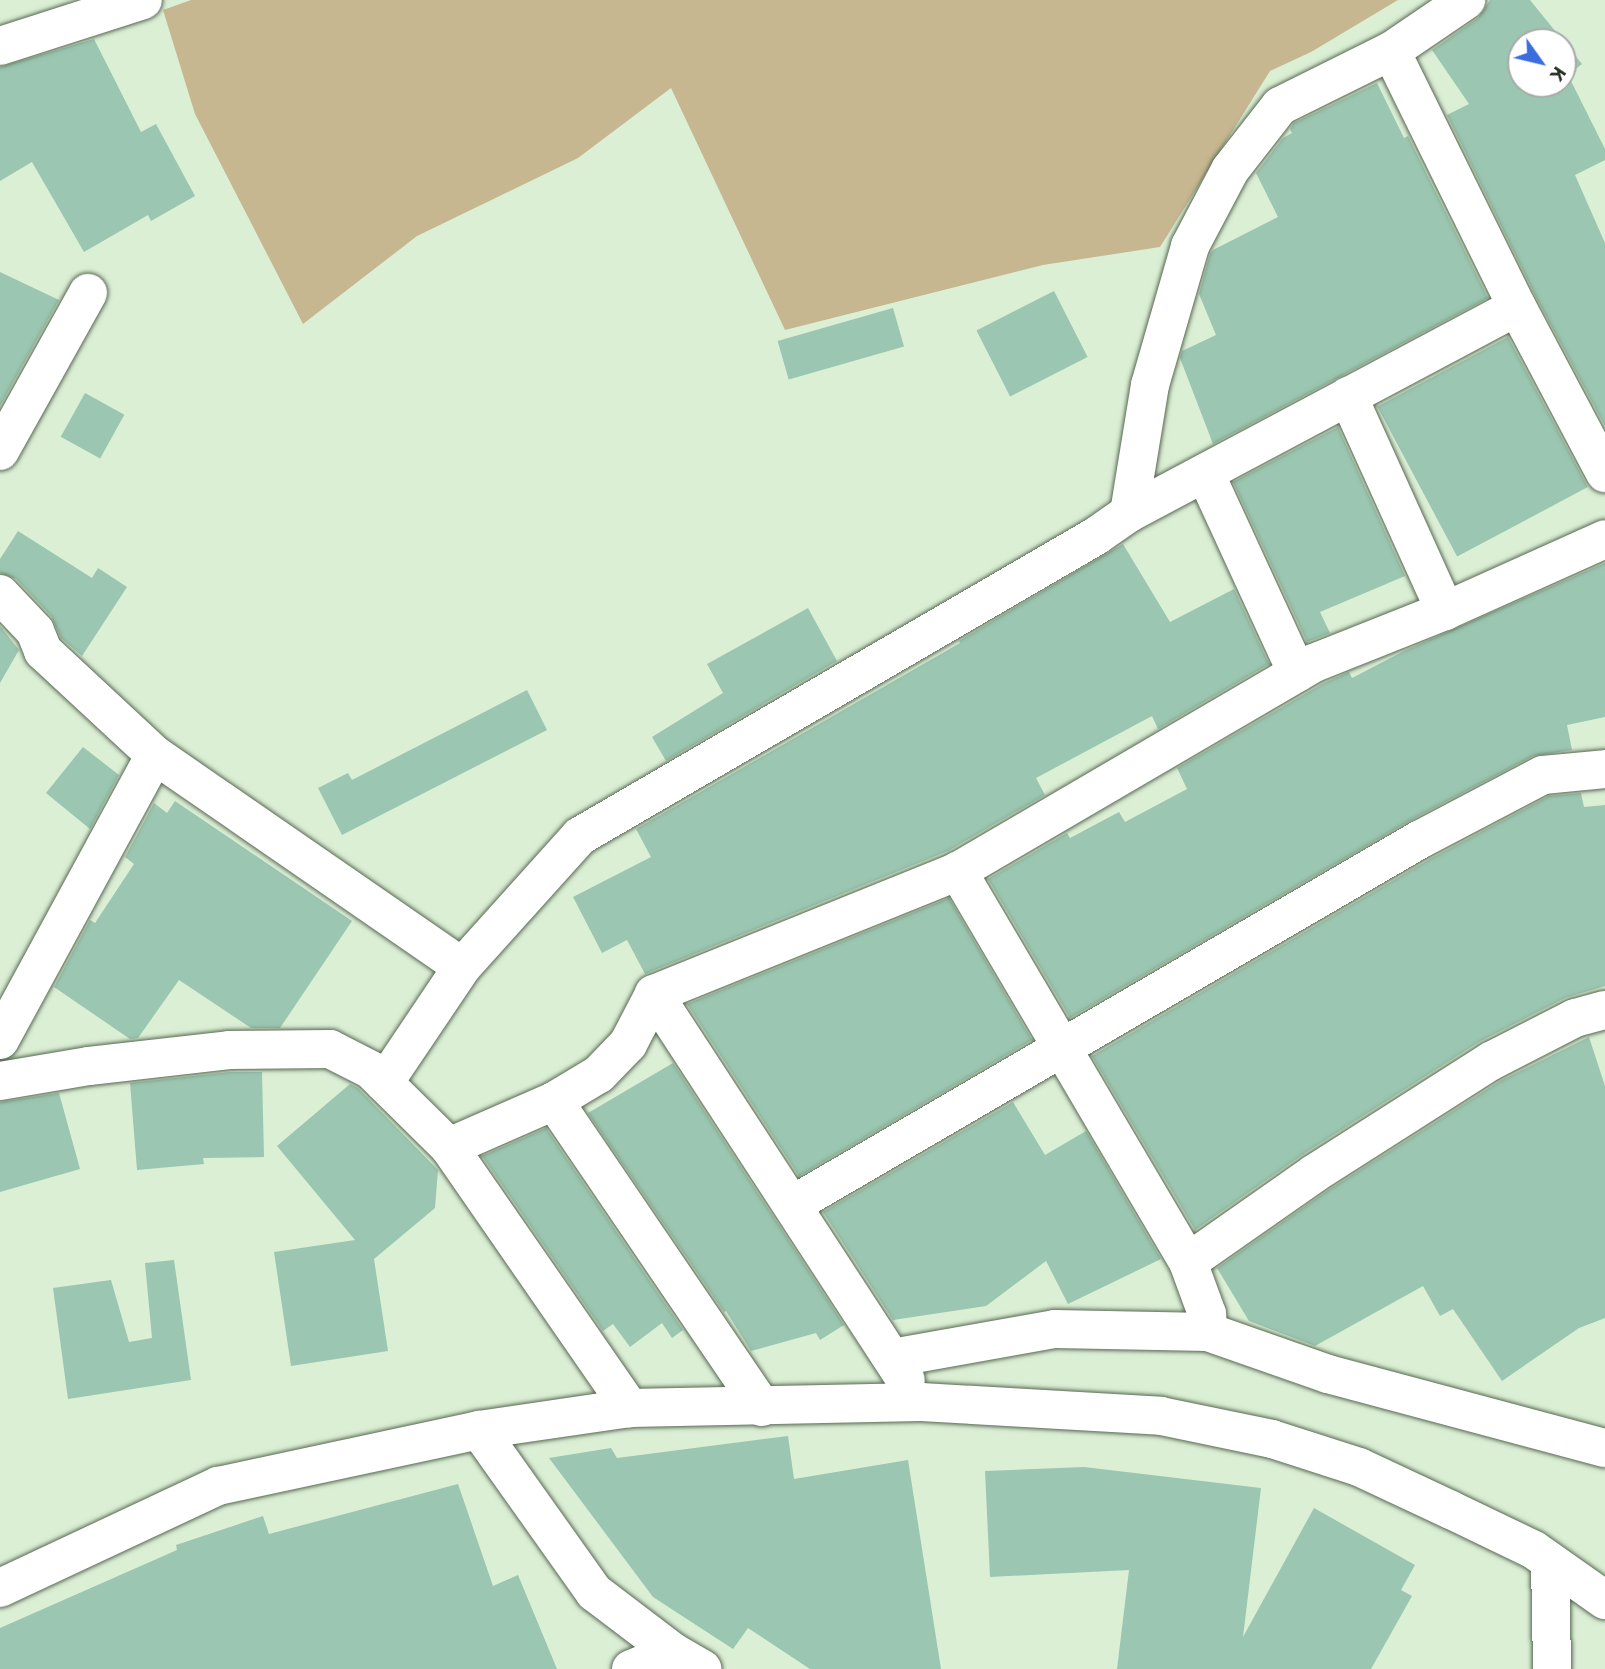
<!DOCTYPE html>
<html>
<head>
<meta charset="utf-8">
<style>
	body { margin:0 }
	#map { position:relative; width:1605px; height:1669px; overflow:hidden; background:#dbefd5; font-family:Roboto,sans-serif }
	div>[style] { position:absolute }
	.forest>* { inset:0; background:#c6b791 }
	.building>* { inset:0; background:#9bc6b1; transform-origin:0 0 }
	.roads { filter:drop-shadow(0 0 2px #576852) drop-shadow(0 0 2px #576852) }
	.minor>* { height:38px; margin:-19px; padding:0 19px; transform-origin:19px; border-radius:19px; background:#fff }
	span { translate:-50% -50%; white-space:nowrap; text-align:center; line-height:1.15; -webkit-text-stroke:5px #fff; paint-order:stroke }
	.north { position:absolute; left:1507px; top:28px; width:70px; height:70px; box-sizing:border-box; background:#fff; border:2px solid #a8aba7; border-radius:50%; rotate:124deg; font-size:19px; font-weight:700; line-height:28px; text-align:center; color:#262d24 }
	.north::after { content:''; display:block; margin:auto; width:24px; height:32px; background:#3a6ddd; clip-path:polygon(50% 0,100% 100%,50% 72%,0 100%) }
</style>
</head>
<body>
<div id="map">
	<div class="forest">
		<i style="clip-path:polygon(191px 0,1398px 0,1311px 52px,1270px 71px,1160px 247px,1043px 265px,785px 330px,671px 88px,578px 158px,417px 236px,303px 324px,195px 114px,163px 10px)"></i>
	</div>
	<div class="building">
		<i style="clip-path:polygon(evenodd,1490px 0,1530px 0,1582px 64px,1568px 75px,1605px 149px,1605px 160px,1575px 175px,1605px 243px,1605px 426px,1536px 297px,1447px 115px,1469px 104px,1432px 50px,1478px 18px,1490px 0,1521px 42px,1563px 42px,1563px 84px,1521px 84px,1521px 42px)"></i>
		<i style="clip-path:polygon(94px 39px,141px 132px,156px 124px,195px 196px,151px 221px,148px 215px,84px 252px,32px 162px,0 181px,0 67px)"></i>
		<i style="clip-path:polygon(1377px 83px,1404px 138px,1408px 136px,1488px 298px,1213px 444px,1180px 358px,1182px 351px,1216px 335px,1199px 294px,1210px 254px,1213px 250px,1278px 217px,1256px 173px,1283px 138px,1292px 133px,1290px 129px,1294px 123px)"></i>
		<i style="clip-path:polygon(0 272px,59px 300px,0 406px)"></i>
		<i style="left:1054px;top:291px;width:74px;height:87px;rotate:63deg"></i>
		<i style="left:893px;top:308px;width:40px;height:120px;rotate:74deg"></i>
		<i style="left:1508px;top:337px;width:170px;height:148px;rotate:62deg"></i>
		<i style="left:85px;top:393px;width:45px;height:50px;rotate:29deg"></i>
		<i style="clip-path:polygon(1338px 427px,1405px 576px,1320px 612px,1330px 633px,1307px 642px,1233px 482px)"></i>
		<i style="clip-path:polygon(18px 531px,92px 578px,98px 568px,127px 587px,82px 656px,61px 638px,51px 616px,16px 579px,0 573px,0 559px)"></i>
		<i style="clip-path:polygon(1123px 544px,1170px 622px,1234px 589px,1269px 664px,1158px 729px,1152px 716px,1036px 778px,1045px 795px,948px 851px,645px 974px,627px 940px,602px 953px,573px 897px,651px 857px,636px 829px,960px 643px,959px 641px)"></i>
		<i style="clip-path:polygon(1605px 563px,1605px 717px,1567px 725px,1572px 750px,1533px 756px,1409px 821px,1070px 1018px,988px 879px,1067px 833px,1070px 838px,1119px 812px,1125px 822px,1187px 789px,1177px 768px,1324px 683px,1349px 672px,1352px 678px,1404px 651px)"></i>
		<i style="clip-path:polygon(808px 608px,837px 661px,666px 761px,652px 737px,723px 693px,707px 664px)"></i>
		<i style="clip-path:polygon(0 626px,19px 650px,0 683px)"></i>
		<i style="clip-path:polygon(527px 690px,547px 730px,342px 835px,318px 788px,348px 773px,352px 780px)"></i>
		<i style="clip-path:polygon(83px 747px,119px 775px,90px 829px,46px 793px)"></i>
		<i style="clip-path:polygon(1581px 793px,1584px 807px,1605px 805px,1605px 986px,1565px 998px,1479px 1042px,1302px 1155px,1195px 1230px,1092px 1056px,1430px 859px,1549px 796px)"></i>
		<i style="clip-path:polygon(175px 801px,352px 921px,280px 1028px,251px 1028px,179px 980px,138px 1038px,130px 1039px,54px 987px,90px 920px,95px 923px,134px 864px,125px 857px,154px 803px,167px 813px)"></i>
		<i style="clip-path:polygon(949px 898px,1032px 1040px,799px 1176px,687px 1004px)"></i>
		<i style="clip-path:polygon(1589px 1037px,1605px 1086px,1605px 1318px,1579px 1328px,1502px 1381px,1453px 1309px,1440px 1316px,1423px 1286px,1315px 1346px,1249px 1321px,1217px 1268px,1327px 1191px,1502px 1080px)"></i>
		<i style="clip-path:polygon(673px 1063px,844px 1325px,820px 1340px,816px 1333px,751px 1351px,726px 1311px,724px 1312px,588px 1113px)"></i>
		<i style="clip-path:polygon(230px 1072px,262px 1072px,264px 1157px,203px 1158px,204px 1164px,137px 1170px,130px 1083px)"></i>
		<i style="clip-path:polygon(350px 1084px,358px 1088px,438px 1170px,435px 1208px,374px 1259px,388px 1351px,291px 1366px,274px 1252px,355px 1240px,277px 1146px)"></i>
		<i style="clip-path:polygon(59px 1093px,80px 1169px,0 1192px,0 1102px)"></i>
		<i style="clip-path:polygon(1013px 1102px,1045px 1155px,1086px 1131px,1161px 1259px,1068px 1304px,1046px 1261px,986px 1306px,893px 1320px,823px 1212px)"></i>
		<i style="clip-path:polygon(546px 1128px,683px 1330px,672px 1338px,662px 1323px,630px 1347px,613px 1324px,603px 1331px,482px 1156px)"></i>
		<i style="clip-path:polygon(174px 1260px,191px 1380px,68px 1399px,53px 1288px,111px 1280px,129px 1342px,152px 1338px,145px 1263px)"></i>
		<i style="clip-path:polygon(788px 1436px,794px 1479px,908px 1460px,941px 1669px,810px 1669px,748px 1628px,733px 1649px,653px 1597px,549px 1458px,611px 1448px,617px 1458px)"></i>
		<i style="clip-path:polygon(1084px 1467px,1261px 1488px,1243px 1637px,1314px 1508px,1415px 1565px,1401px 1590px,1412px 1596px,1371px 1669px,1117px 1669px,1129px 1570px,990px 1577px,985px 1471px)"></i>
		<i style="clip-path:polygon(458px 1484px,493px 1586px,518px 1575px,557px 1669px,0 1669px,0 1628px,177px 1550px,176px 1545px,263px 1516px,269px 1534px)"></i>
	</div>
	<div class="roads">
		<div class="minor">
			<i style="left:0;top:46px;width:150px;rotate:-17.8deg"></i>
			<i style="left:1391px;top:51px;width:285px;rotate:63.8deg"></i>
			<i style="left:1517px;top:307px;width:188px;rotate:62.1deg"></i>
			<i style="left:1348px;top:396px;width:236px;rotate:65.7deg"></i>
			<i style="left:0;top:451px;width:181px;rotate:-60.9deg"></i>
			<i style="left:1205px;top:473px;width:220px;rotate:65.3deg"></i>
			<i style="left:1129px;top:513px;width:439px;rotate:-28deg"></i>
			<i style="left:0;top:594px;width:51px;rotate:46.6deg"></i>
			<i style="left:35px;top:631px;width:22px;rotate:68deg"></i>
			<i style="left:43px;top:651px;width:153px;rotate:42.9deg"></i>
			<i style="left:155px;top:755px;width:373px;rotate:34.6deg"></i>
			<i style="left:654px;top:994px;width:461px;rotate:56.9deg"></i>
			<i style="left:0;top:1040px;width:324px;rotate:-61.5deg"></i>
			<i style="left:0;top:1081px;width:90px;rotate:-9.6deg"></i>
			<i style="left:89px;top:1066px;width:141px;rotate:-6.5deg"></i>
			<i style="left:229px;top:1050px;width:101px;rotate:-0.6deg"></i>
			<i style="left:330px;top:1049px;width:46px;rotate:27.1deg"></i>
			<i style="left:371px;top:1070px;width:110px;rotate:44.6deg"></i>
			<i style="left:449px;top:1147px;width:318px;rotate:55.3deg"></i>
			<i style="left:384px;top:1083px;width:140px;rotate:-56.1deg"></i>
			<i style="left:462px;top:967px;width:176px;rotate:-48deg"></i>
			<i style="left:580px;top:836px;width:597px;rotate:-30.17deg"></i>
			<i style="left:1096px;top:536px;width:40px;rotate:-34.9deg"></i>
			<i style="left:1129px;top:513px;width:130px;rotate:-80.7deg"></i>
			<i style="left:1150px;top:385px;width:145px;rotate:-73.9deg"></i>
			<i style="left:1190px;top:246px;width:86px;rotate:-62.2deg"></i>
			<i style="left:1230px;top:170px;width:81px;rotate:-52deg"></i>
			<i style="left:1280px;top:106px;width:124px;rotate:-26.4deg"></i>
			<i style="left:1391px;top:51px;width:91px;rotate:-34.2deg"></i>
			<i style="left:554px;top:1101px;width:370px;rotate:55.8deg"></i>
			<i style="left:449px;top:1147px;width:115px;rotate:-23.7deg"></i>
			<i style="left:554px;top:1101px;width:52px;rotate:-31deg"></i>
			<i style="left:599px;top:1074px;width:42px;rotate:-46deg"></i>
			<i style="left:628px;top:1044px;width:56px;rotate:-62.5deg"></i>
			<i style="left:654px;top:994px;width:328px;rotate:-22deg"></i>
			<i style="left:958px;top:871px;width:412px;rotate:-30.3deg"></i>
			<i style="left:1314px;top:663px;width:141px;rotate:-21.7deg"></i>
			<i style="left:1445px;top:611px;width:175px;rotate:-24.2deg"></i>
			<i style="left:792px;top:1205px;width:726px;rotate:-30.21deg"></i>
			<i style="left:1419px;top:840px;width:140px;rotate:-27.7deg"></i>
			<i style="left:1543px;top:775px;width:62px;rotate:-5.5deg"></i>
			<i style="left:1188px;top:1262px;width:155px;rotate:-35deg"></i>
			<i style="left:1315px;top:1173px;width:209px;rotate:-32.5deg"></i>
			<i style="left:1491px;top:1061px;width:94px;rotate:-27.1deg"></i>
			<i style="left:1575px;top:1018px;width:31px;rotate:-15deg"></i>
			<i style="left:1208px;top:1332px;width:127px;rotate:19.3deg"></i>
			<i style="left:1328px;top:1374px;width:287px;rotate:15deg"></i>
			<i style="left:892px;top:1358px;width:166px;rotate:-10.1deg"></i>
			<i style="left:1055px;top:1329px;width:153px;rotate:1.1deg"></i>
			<i style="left:1208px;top:1332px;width:18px;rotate:-93deg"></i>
			<i style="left:1207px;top:1314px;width:55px;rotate:-110.1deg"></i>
			<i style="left:1188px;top:1262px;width:454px;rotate:-120.5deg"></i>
			<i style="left:479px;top:1430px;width:199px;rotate:54.6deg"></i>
			<i style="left:594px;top:1592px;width:99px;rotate:37.2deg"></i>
			<i style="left:673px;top:1652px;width:34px;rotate:30deg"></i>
			<i style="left:1550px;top:1562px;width:107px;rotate:88.9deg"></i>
			<i style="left:0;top:1588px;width:241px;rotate:-25.1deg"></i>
			<i style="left:218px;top:1486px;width:267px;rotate:-12.1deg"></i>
			<i style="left:479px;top:1430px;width:153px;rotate:-8.3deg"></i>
			<i style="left:630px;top:1408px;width:291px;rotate:-1.2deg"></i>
			<i style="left:921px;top:1402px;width:240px;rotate:3.3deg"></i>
			<i style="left:1161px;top:1416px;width:113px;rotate:11.7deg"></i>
			<i style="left:1272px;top:1439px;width:91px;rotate:17.8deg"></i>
			<i style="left:1359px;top:1467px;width:102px;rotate:25.1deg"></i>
			<i style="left:1451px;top:1510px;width:92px;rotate:25.7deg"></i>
			<i style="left:1534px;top:1550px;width:87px;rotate:35.2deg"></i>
			<i style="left:631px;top:1669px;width:45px;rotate:-22deg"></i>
		</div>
	</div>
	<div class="north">K</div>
</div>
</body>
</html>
